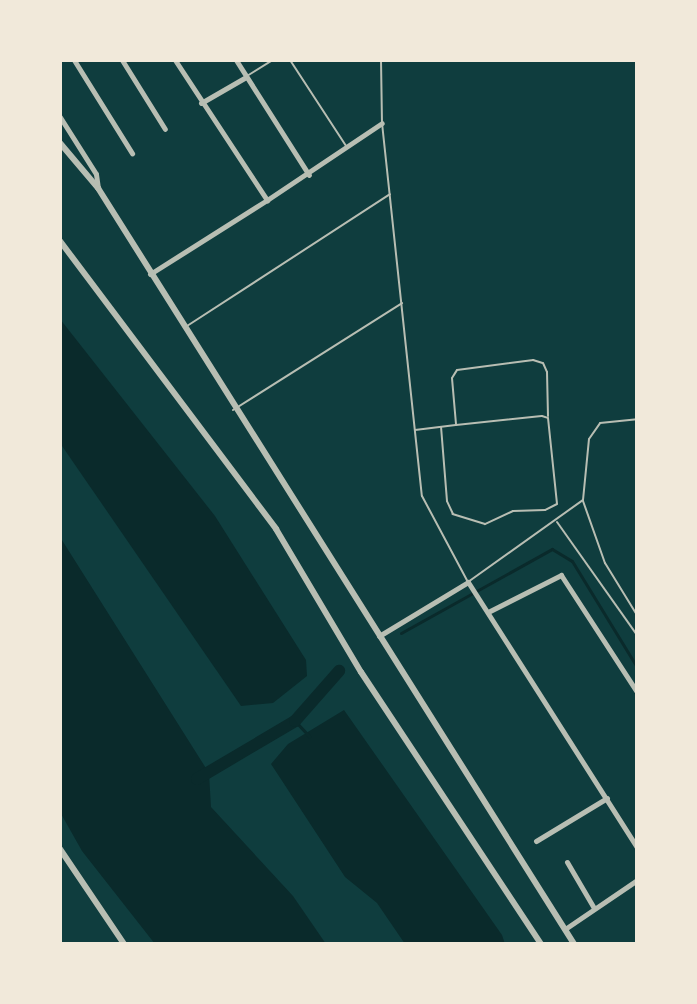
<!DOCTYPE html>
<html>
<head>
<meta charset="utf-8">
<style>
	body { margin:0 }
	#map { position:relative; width:697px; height:1004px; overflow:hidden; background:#0f3d3e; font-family:Cabin,sans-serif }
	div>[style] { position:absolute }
	.water>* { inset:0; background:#0a2a2b }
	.stream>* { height:3px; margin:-1.5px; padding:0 1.5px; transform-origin:1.5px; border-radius:1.5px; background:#0a2a2b }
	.canal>* { height:12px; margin:-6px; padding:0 6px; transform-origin:6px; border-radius:6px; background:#0a2a2b }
	.service>* { height:2px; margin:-1px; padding:0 1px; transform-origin:1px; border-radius:1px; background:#b8beb3 }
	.minor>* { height:5px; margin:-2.5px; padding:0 2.5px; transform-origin:2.5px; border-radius:2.5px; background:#b8beb3 }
	.tertiary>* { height:6px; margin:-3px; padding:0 3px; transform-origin:3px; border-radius:3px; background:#b8beb3 }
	span { translate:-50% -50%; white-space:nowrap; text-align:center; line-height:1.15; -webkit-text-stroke:8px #f1e9da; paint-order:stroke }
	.frame { position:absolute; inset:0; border:62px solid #f1e9da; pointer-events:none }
</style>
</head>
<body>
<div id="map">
	<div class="water">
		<i style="clip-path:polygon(60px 319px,215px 516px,306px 660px,307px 676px,273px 703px,241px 706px,60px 443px)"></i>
		<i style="clip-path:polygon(60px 537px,209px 773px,211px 807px,293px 896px,326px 944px,155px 944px,82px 851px,60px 812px)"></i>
		<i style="clip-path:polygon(344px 710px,502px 935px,505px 944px,405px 944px,377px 903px,345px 877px,271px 764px,288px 744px)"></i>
	</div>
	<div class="stream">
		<i style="left:401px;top:633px;width:173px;rotate:-29.1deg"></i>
		<i style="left:552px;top:549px;width:23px;rotate:31deg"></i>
		<i style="left:572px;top:561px;width:124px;rotate:58.5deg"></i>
		<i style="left:295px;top:721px;width:21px;rotate:47deg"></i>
	</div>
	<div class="canal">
		<i style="left:197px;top:779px;width:114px;rotate:-30.6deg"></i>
		<i style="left:295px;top:721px;width:67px;rotate:-48.7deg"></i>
	</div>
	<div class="service">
		<i style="left:290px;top:60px;width:103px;rotate:56.9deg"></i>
		<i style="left:381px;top:60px;width:63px;rotate:89.1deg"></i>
		<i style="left:382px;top:123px;width:375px;rotate:83.9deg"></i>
		<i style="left:422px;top:496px;width:98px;rotate:61.9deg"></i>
		<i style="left:468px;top:582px;width:141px;rotate:-35.5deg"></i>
		<i style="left:583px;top:500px;width:61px;rotate:-84.4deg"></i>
		<i style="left:589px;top:439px;width:19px;rotate:-55deg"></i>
		<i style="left:600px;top:423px;width:37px;rotate:-6deg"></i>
		<i style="left:247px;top:76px;width:31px;rotate:-32deg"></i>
		<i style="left:187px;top:326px;width:242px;rotate:-33deg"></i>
		<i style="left:233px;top:410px;width:200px;rotate:-32.3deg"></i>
		<i style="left:456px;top:424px;width:46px;rotate:-95deg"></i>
		<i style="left:452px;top:378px;width:9px;rotate:-58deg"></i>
		<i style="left:457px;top:370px;width:77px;rotate:-7.5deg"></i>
		<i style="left:533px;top:360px;width:10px;rotate:17deg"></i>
		<i style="left:543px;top:363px;width:10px;rotate:66deg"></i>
		<i style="left:547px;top:372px;width:44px;rotate:88.7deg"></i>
		<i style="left:415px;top:430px;width:41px;rotate:-7deg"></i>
		<i style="left:456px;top:425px;width:86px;rotate:-6deg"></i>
		<i style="left:542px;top:416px;width:6px;rotate:18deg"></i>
		<i style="left:548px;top:418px;width:86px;rotate:84deg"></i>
		<i style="left:557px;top:504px;width:13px;rotate:153deg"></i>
		<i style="left:545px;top:510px;width:32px;rotate:178deg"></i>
		<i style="left:513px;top:511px;width:31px;rotate:155deg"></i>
		<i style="left:485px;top:524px;width:34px;rotate:-163deg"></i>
		<i style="left:453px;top:514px;width:14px;rotate:-115deg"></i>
		<i style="left:447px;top:501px;width:74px;rotate:-94.6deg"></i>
		<i style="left:583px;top:501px;width:66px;rotate:70.5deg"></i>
		<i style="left:605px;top:563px;width:61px;rotate:58.4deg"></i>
		<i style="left:557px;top:522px;width:138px;rotate:54.7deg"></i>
	</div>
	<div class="minor">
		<i style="left:74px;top:60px;width:110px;rotate:58.1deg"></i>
		<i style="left:122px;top:60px;width:81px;rotate:58.1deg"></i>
		<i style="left:175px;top:60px;width:168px;rotate:56.7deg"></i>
		<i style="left:267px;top:200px;width:138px;rotate:-33.8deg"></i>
		<i style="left:236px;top:60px;width:136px;rotate:57.6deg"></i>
		<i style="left:201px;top:103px;width:52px;rotate:-30deg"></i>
		<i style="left:60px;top:117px;width:67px;rotate:57.7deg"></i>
		<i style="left:96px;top:174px;width:14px;rotate:82deg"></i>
		<i style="left:150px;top:274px;width:138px;rotate:-32.3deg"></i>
		<i style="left:488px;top:612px;width:82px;rotate:-26.9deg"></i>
		<i style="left:561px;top:575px;width:140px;rotate:57deg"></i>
		<i style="left:379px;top:636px;width:104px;rotate:-31.2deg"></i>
		<i style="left:468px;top:582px;width:314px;rotate:57.5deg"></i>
		<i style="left:536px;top:841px;width:83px;rotate:-31.2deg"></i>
		<i style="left:567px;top:862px;width:53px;rotate:59.6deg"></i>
		<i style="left:565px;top:929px;width:87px;rotate:-34.2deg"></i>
	</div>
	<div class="tertiary">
		<i style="left:60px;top:143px;width:59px;rotate:49.8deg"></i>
		<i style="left:98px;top:188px;width:893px;rotate:57.8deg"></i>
		<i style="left:60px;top:241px;width:360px;rotate:53.1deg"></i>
		<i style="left:276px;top:529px;width:166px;rotate:59.3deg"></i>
		<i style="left:361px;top:672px;width:326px;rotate:56.5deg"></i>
		<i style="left:60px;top:849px;width:115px;rotate:56deg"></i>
	</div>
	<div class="frame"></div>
</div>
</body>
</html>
